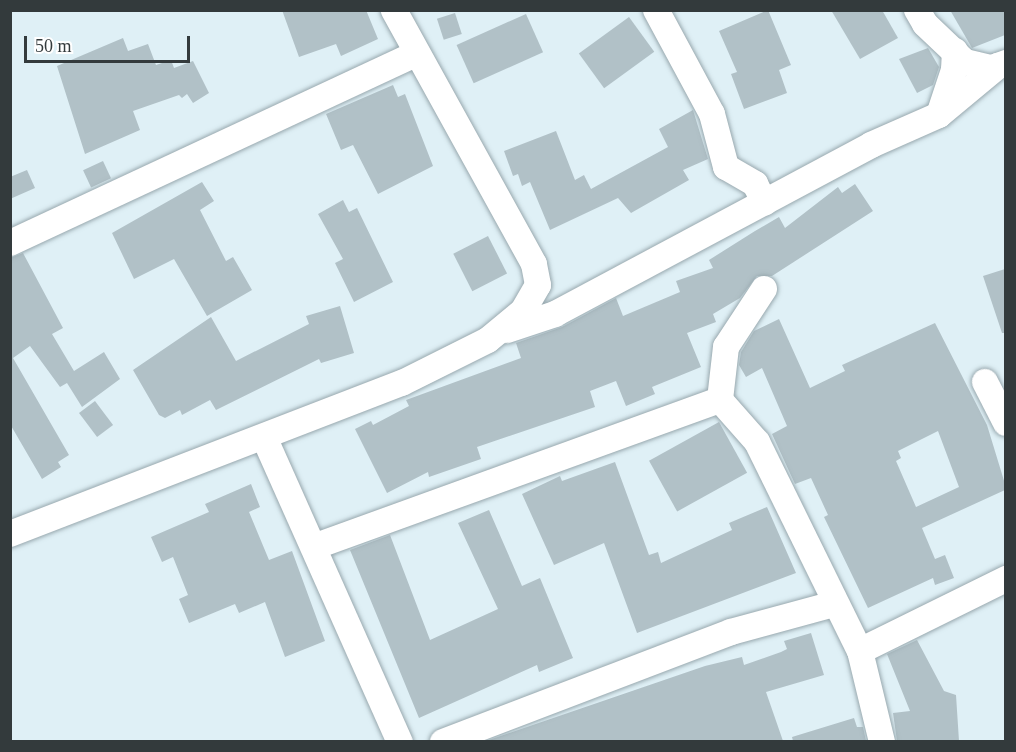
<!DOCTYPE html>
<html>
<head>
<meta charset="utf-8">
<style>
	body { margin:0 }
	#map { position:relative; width:1016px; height:752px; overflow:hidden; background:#dff0f6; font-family:"Times New Roman",serif }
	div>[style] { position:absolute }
	.building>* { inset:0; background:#b1c1c7; transform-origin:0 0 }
	.roads { filter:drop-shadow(0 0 2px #98a8ae) drop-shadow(0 0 2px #98a8ae) }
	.minor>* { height:26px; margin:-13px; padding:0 13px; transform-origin:13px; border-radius:13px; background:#fff }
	span { translate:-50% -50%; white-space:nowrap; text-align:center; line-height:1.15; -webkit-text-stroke:4.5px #fff; paint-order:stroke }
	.frame { position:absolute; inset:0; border:12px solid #333a3c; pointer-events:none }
	.scale { position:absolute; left:24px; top:36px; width:166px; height:27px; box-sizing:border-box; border:3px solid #333a3c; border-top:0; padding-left:8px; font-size:18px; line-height:21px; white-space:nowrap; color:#333a3c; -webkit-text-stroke:4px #fff; paint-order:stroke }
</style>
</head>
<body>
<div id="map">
	<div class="building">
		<i style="clip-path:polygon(282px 10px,366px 10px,378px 39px,341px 56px,336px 44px,299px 57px)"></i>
		<i style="clip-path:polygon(768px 10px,791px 65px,779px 70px,787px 93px,744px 109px,731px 74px,737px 72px,719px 31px)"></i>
		<i style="clip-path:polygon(831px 10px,882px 10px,898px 38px,860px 59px)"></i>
		<i style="clip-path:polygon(950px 10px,1005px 10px,1005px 35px,972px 48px)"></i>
		<i style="left:455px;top:13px;width:22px;height:19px;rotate:72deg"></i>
		<i style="left:526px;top:14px;width:42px;height:76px;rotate:66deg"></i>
		<i style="left:629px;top:17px;width:43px;height:62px;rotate:54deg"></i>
		<i style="clip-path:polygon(123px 38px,128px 51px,148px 44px,156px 65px,171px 60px,174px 68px,193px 61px,209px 93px,193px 103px,187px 94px,182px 98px,179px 95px,133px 111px,140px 130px,85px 154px,57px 66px)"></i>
		<i style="clip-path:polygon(928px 48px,939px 67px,933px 85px,917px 93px,899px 59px)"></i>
		<i style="clip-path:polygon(393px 85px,398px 97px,405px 94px,433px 166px,378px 194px,353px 145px,341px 150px,326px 114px)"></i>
		<i style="clip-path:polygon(693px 110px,708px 159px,683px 170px,689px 180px,631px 213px,618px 198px,550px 230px,530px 182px,522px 186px,518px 174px,513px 176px,504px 151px,556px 131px,575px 180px,584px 175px,591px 189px,668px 147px,659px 129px)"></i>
		<i style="left:103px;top:161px;width:19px;height:22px;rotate:65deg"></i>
		<i style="clip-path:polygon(27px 170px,35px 188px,10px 199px,10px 177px)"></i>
		<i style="clip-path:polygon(202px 182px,214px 201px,200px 210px,226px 261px,233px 257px,252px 290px,207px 316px,174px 259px,134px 279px,112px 233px)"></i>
		<i style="clip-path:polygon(855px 184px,873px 211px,772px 276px,757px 276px,740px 298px,713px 314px,716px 322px,687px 333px,701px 367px,652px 387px,655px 394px,626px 406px,616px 381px,590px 391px,595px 407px,477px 447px,481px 459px,429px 477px,428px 472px,387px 493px,355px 429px,371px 421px,373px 425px,409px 406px,406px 400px,521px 358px,516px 343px,562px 327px,616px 298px,623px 316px,680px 292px,676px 281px,713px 268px,709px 260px,755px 231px,779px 217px,785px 228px,838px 187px,842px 193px)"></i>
		<i style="clip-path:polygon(343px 200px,349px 212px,357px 208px,393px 282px,354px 302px,335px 263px,343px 259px,318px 214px)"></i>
		<i style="left:488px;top:236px;width:42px;height:39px;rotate:63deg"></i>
		<i style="clip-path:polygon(23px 253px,63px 328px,52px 334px,74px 371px,104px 352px,120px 379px,82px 407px,67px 383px,60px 387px,30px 346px,13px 358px,69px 455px,58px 462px,61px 467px,42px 479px,10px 424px,10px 258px)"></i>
		<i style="clip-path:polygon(1005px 269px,1005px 333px,1002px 333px,983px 276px)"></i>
		<i style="clip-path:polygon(340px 306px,354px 353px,321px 363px,319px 359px,216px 410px,210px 400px,182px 415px,180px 410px,165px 418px,159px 415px,133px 370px,211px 317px,236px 361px,309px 324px,306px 316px)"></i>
		<i style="clip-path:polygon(evenodd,779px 319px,810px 388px,845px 371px,842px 365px,935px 323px,987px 425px,1005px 484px,1005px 490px,922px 528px,935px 559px,945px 555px,954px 578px,935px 585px,933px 578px,868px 608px,824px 517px,828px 515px,811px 478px,795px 484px,772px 434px,787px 426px,762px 368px,746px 377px,739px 365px,741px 352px,754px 331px,779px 319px,938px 431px,959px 487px,916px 507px,896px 461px,901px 458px,898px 451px,938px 431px)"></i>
		<i style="left:95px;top:401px;width:30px;height:20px;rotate:53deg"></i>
		<i style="left:719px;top:422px;width:58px;height:80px;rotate:61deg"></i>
		<i style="clip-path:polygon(615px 462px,649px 555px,658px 552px,661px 563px,732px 530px,729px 523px,767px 507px,796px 573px,637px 633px,604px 543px,554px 565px,522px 494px,560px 476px,562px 481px)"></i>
		<i style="clip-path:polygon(251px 484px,260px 507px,249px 512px,269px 560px,292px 551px,325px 641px,285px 657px,265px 602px,239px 613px,235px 604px,189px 623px,179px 599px,188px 595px,173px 557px,162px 562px,151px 537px,209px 512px,205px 504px)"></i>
		<i style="clip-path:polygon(489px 510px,522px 586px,540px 578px,573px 658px,539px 672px,537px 665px,419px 718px,350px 550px,390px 535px,430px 640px,498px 609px,458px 523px)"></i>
		<i style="clip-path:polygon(811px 633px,824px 675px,766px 692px,783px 741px,486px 741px,705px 666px,742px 657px,744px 665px,781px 652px,787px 649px,784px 641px)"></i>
		<i style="clip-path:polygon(917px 640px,944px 691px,956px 695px,959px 741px,897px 741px,893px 713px,910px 711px,887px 654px)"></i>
		<i style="clip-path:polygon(854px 718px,857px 727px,863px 727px,866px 741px,793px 741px,792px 737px)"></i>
	</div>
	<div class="roads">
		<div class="minor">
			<i style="left:656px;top:10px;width:118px;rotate:61.7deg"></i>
			<i style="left:712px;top:114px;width:55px;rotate:75.2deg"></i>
			<i style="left:726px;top:167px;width:34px;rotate:30deg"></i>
			<i style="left:755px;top:184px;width:21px;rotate:62deg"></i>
			<i style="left:917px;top:10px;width:16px;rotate:60deg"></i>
			<i style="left:925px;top:24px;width:55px;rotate:43.5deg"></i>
			<i style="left:965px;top:62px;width:28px;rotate:13deg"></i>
			<i style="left:992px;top:68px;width:15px;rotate:-20deg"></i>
			<i style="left:939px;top:115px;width:47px;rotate:-71.6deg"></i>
			<i style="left:954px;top:70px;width:19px;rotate:-87deg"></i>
			<i style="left:10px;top:243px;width:448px;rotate:-25deg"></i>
			<i style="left:764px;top:289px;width:69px;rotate:123.2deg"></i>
			<i style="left:726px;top:347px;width:53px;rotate:96.5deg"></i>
			<i style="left:720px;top:400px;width:56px;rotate:48.6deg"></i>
			<i style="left:757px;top:442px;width:233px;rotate:63.8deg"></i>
			<i style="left:860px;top:651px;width:94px;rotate:76.4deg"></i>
			<i style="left:507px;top:330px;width:51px;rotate:-18.4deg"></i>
			<i style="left:555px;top:314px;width:358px;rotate:-28.1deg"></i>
			<i style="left:871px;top:145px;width:74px;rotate:-23.8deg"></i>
			<i style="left:939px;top:115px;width:77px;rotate:-39.7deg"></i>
			<i style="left:985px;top:382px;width:46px;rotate:62.9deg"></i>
			<i style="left:264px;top:437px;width:334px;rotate:66deg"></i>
			<i style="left:10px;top:534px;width:420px;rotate:-21.1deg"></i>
			<i style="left:402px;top:383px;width:96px;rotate:-26.6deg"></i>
			<i style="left:488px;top:340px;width:45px;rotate:-39.6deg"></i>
			<i style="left:523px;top:311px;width:30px;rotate:-60deg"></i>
			<i style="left:538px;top:285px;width:21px;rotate:-101deg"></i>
			<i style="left:534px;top:264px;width:290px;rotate:-118.9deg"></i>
			<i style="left:316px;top:546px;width:430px;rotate:-19.9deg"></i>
			<i style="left:860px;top:651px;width:163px;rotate:-26.3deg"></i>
			<i style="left:443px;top:742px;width:308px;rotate:-20.9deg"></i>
			<i style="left:731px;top:632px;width:107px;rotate:-15.2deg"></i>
		</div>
	</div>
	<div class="frame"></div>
	<div class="scale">50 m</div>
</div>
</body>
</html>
